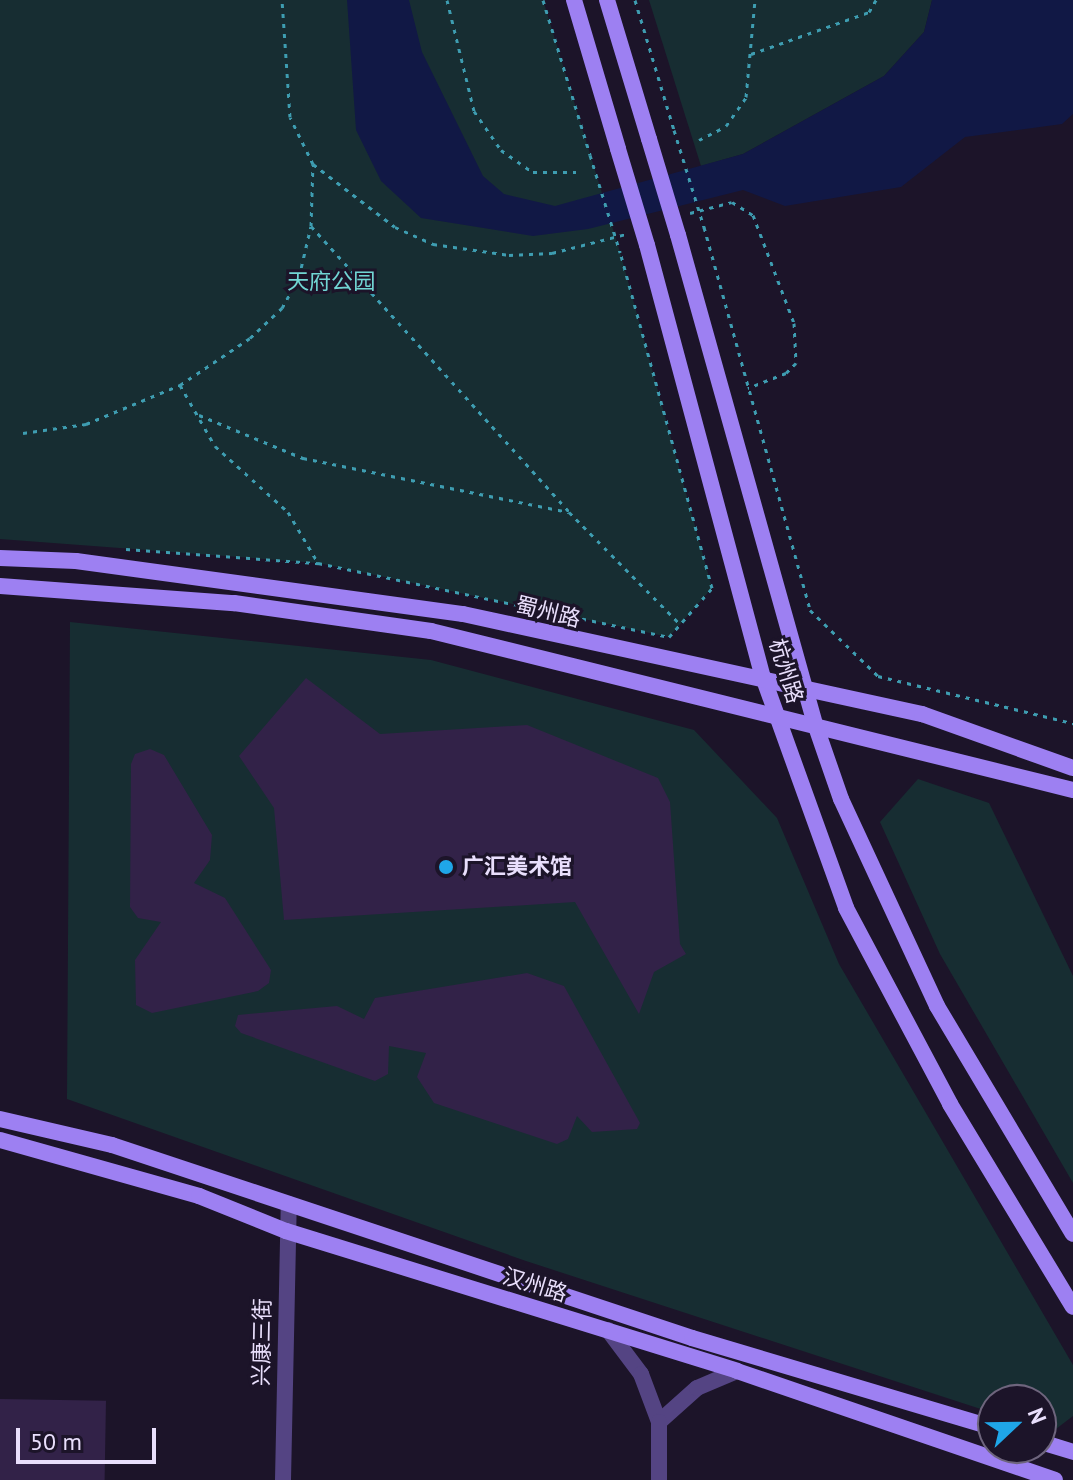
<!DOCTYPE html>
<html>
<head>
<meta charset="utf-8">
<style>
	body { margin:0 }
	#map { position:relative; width:1073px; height:1480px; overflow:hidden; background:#1c1429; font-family:"PT Sans","Noto Sans SC",sans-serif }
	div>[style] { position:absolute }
	.green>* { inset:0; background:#172d32 }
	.water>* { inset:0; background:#111845 }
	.building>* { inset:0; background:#322248; transform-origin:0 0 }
	.path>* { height:3px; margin-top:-1.5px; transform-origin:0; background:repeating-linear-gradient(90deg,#3e9db1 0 4px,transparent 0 10px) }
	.street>* { height:16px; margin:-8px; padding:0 8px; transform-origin:8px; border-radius:8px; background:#544483 }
	.secondary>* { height:16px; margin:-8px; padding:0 8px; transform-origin:8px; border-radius:8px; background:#9d80f2 }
	.path-bridge>* { height:3px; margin-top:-1.5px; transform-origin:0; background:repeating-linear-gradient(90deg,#3e9db1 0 4px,transparent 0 10px) }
	.secondary-bridge>* { height:16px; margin:-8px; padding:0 8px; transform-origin:8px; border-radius:8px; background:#9d80f2 }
	.dots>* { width:22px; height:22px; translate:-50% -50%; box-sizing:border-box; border:4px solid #1c1429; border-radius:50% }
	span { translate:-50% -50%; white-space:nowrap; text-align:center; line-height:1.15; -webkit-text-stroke:6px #1c1429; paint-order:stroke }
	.park-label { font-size:22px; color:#71d5d3 }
	.street-label { font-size:22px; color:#e9dffc }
	.poi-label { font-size:22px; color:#e9dffc; font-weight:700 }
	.left { translate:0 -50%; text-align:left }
	.north { position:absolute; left:977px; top:1384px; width:80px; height:80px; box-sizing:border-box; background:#1c1429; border:2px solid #6e657d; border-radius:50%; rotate:68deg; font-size:22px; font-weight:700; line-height:32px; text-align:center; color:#e9dffc }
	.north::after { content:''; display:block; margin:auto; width:28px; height:36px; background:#1fa6e8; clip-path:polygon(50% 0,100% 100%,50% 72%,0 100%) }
	.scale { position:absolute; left:16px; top:1428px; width:140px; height:36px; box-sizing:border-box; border:4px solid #e9dffc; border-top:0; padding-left:10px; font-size:24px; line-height:28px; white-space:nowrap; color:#e9dffc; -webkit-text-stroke:6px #1c1429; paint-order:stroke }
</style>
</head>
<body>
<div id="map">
	<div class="green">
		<i style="clip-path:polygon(0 0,543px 0,620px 252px,712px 588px,669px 637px,318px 563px,0 539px)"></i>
		<i style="clip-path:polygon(649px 0,932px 0,924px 32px,884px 76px,743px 154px,701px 166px)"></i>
		<i style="clip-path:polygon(70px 622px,431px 660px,694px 730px,777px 818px,839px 964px,1073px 1365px,1073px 1416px,1052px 1432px,1041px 1428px,1041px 1400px,993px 1400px,993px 1413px,526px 1261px,67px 1099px)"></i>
		<i style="clip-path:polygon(918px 779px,989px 803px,1073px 976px,1073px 1183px,940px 954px,880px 822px)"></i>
	</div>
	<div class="water">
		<i style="clip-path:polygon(347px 0,409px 0,422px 52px,483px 176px,504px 194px,555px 206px,743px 154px,884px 76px,924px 32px,932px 0,1073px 0,1073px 114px,1062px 124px,965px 137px,901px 187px,785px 206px,743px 190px,588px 229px,533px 236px,421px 218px,381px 181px,356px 130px)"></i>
	</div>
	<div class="building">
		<i style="clip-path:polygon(306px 678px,380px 734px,527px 725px,658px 778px,670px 802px,680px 944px,686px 954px,654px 972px,639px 1014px,575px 902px,284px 920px,274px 808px,239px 756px)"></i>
		<i style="clip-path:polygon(150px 749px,164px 755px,212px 835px,210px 860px,194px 883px,225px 898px,271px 970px,269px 983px,258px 991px,152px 1013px,136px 1005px,135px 960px,161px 922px,138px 918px,130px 907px,131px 764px,135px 754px)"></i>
		<i style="clip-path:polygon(527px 973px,564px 986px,640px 1123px,637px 1129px,592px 1132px,577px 1116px,568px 1139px,557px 1144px,434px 1103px,417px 1077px,426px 1053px,389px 1046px,388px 1074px,375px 1081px,241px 1033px,235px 1026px,238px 1015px,337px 1006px,364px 1019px,375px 998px)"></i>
		<i style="left:0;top:1399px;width:106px;height:81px;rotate:1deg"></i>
	</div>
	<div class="path">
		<i style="left:447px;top:0;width:114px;rotate:76.3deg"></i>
		<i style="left:474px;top:111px;width:47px;rotate:55.3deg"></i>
		<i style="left:501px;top:150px;width:39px;rotate:35deg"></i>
		<i style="left:533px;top:172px;width:43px"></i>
		<i style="left:543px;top:0;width:162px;rotate:73.1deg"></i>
		<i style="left:635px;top:0;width:136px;rotate:73.3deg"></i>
		<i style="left:751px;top:54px;width:125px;rotate:-19.6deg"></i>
		<i style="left:869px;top:12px;width:14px;rotate:-60deg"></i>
		<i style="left:699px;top:140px;width:30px;rotate:-27deg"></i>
		<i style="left:726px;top:126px;width:35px;rotate:-55deg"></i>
		<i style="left:746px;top:97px;width:97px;rotate:-84.7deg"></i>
		<i style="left:313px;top:164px;width:103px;rotate:37.5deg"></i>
		<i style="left:395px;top:227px;width:42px;rotate:24.1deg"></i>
		<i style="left:433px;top:244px;width:77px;rotate:8.2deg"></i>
		<i style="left:509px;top:255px;width:43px;rotate:-2.7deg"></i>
		<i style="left:552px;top:253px;width:76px;rotate:-14.4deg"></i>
		<i style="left:690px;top:213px;width:43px;rotate:-14.7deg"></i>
		<i style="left:732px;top:202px;width:25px;rotate:32deg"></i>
		<i style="left:753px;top:215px;width:116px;rotate:69.2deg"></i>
		<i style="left:794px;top:323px;width:40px;rotate:87.1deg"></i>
		<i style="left:796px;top:363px;width:14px;rotate:135deg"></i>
		<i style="left:786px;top:373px;width:41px;rotate:158.5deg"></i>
		<i style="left:311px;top:226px;width:385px;rotate:47.9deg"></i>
		<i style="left:569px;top:512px;width:158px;rotate:45.3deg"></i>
		<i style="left:704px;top:227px;width:397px;rotate:74.5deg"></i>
		<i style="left:810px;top:610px;width:95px;rotate:44.1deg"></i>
		<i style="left:878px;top:676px;width:201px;rotate:13.6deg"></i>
		<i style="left:180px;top:385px;width:70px;rotate:60.2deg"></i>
		<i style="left:215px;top:446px;width:98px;rotate:42.1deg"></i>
		<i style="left:288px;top:512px;width:59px;rotate:59.5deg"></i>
		<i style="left:199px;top:415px;width:113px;rotate:22.5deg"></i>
		<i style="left:303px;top:458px;width:271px;rotate:11.5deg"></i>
		<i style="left:23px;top:433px;width:64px;rotate:-8.1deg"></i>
		<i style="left:86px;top:424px;width:102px;rotate:-22.5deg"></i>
		<i style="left:180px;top:385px;width:84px;rotate:-33.9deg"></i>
		<i style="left:250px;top:338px;width:44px;rotate:-43.2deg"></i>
		<i style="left:282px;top:308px;width:35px;rotate:-61deg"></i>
		<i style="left:299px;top:277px;width:52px;rotate:-76.8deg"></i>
		<i style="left:311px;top:226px;width:62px;rotate:-88.2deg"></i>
		<i style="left:313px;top:164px;width:52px;rotate:-116.1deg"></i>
		<i style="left:290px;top:117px;width:117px;rotate:-93.9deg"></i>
		<i style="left:126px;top:549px;width:193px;rotate:4.2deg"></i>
		<i style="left:318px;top:563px;width:359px;rotate:11.9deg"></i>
		<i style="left:669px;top:637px;width:65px;rotate:-48.7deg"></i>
		<i style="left:712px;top:588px;width:348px;rotate:-105.3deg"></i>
	</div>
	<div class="street">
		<i style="left:608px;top:1330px;width:55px;rotate:53.1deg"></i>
		<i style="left:641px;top:1374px;width:51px;rotate:69.4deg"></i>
		<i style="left:659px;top:1422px;width:51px;rotate:-41.8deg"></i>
		<i style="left:697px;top:1388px;width:43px;rotate:-23deg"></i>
		<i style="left:659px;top:1422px;width:58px;rotate:90deg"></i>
		<i style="left:283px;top:1480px;width:276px;rotate:-88.8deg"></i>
	</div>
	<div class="secondary">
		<i style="left:574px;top:0;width:155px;rotate:73.5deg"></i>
		<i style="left:607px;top:0;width:145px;rotate:73.2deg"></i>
		<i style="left:678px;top:235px;width:508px;rotate:74.35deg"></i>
		<i style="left:815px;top:724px;width:79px;rotate:70.9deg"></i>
		<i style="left:841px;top:799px;width:228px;rotate:65.1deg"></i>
		<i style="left:937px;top:1006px;width:265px;rotate:59.2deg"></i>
		<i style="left:647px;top:245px;width:447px;rotate:75deg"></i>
		<i style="left:763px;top:677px;width:245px;rotate:70.2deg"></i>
		<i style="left:846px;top:908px;width:222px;rotate:62deg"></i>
		<i style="left:950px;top:1104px;width:237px;rotate:58.8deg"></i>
		<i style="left:0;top:558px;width:76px;rotate:2.3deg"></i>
		<i style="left:76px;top:561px;width:391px;rotate:7.8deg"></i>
		<i style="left:463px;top:614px;width:470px;rotate:12.3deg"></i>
		<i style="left:922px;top:714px;width:160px;rotate:19.7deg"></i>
		<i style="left:0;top:586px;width:235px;rotate:4.2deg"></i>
		<i style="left:234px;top:603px;width:199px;rotate:8.1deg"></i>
		<i style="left:431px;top:631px;width:661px;rotate:13.91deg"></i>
		<i style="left:0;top:1119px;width:115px;rotate:13.1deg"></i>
		<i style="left:112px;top:1145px;width:611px;rotate:18.41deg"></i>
		<i style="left:692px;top:1338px;width:314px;rotate:16.6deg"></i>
		<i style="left:0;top:1140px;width:207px;rotate:15.7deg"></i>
		<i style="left:199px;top:1196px;width:94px;rotate:21.9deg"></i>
		<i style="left:286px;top:1231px;width:472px;rotate:17.2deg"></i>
		<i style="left:737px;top:1371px;width:336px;rotate:18.9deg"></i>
		<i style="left:1041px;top:1442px;width:34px;rotate:17deg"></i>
	</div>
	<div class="path-bridge">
		<i style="left:674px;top:130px;width:102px;rotate:72.8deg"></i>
		<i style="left:590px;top:155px;width:102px;rotate:72.8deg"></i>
	</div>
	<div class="secondary-bridge">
		<i style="left:649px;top:139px;width:100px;rotate:73.2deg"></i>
		<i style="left:618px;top:149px;width:100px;rotate:73.2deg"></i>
	</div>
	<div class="dots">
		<i style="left:446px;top:867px;background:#1fa6e8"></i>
	</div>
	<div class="park-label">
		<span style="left:331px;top:282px">天府公园</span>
	</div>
	<div class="street-label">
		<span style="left:548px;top:612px;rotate:14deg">蜀州路</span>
		<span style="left:786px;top:671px;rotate:73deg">杭州路</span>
		<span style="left:535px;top:1285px;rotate:17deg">汉州路</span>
		<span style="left:262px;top:1342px;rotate:-89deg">兴康三街</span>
	</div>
	<div class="poi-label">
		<span class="left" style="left:462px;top:867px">广汇美术馆</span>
	</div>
	<div class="north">N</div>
	<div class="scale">50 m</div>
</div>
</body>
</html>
